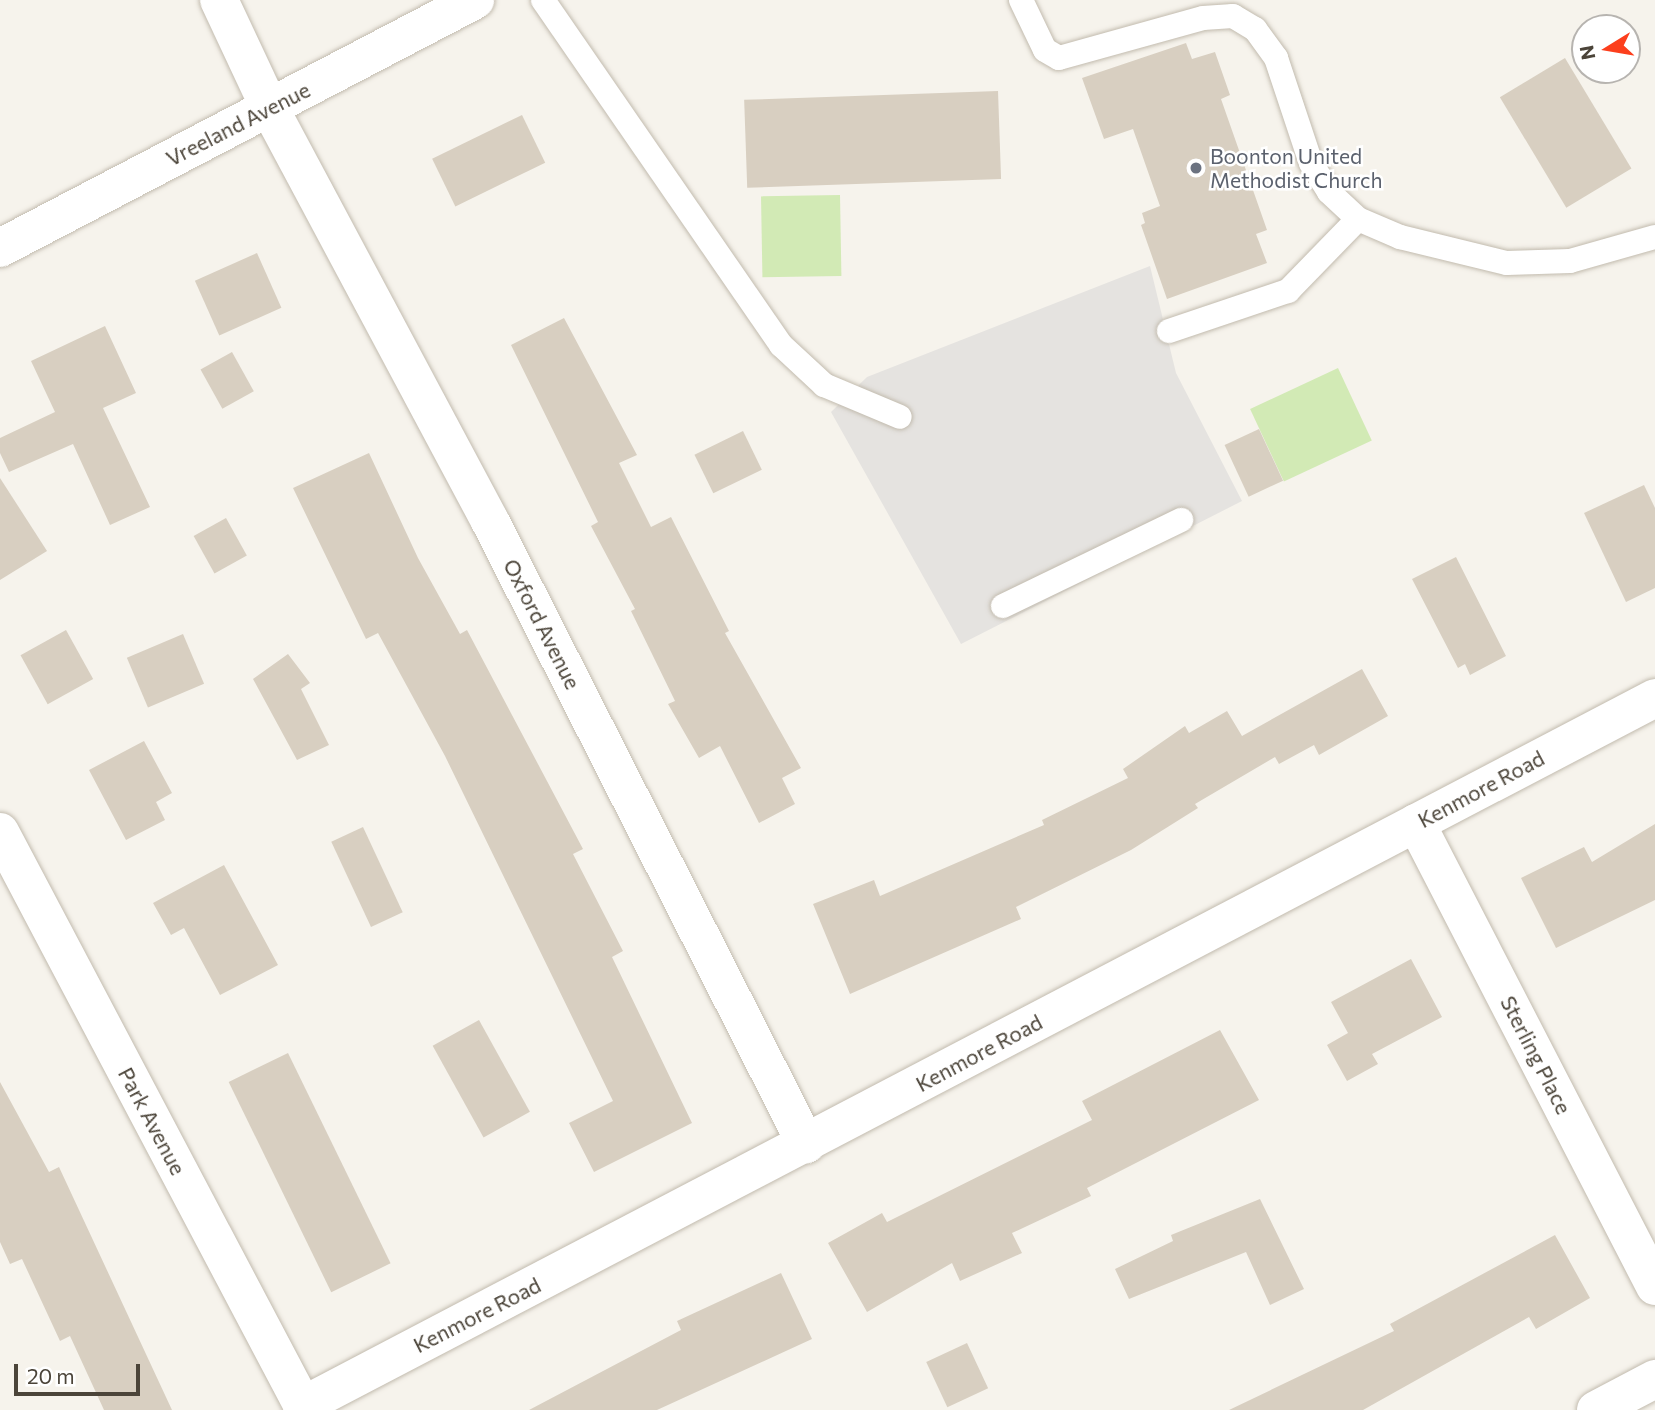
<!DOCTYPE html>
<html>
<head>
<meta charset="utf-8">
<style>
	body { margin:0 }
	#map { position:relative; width:1655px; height:1410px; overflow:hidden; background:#f6f3ec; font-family:Commissioner,sans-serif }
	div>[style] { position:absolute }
	.green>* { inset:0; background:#d2eab5; transform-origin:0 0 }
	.parking>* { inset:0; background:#e5e3e0 }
	.building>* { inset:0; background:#d8cfc1; transform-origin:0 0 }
	.roads { filter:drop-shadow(0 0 2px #c2bbae) drop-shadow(0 0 2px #c2bbae) }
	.service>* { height:24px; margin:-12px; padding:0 12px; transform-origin:12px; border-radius:12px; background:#fff }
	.minor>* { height:38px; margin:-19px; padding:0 19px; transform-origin:19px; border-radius:19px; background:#fff }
	.tertiary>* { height:38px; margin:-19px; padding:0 19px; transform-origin:19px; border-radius:19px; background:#fff }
	.dots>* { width:19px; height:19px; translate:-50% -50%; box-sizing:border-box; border:4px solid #fff; border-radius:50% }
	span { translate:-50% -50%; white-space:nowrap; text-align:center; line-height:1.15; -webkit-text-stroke:5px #fff; paint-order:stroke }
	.street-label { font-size:21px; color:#4b4439 }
	.worship-label { font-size:21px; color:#5b616d }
	.left { translate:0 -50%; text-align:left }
	.north { position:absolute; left:1571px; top:14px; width:70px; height:70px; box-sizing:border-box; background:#fff; border:2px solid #b7b4b0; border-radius:50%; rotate:259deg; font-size:19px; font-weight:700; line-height:28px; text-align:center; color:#4b4439 }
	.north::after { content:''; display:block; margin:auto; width:24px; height:32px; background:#fc3f1d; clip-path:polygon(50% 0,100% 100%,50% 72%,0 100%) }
	.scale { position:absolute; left:14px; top:1364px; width:126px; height:32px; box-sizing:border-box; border:4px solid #4b4439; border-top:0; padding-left:9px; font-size:21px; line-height:24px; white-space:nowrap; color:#4b4439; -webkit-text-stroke:5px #fff; paint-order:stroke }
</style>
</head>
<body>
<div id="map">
	<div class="green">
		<i style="left:840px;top:195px;width:81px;height:79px;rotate:89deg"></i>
		<i style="left:1338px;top:368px;width:80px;height:97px;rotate:65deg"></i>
	</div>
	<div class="parking">
		<i style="clip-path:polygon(1150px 266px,1176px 373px,1242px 501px,961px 644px,831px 412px,867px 377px)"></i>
	</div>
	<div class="building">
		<i style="clip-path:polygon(1186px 43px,1192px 59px,1215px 52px,1230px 95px,1221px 99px,1267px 230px,1256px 234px,1267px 263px,1167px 299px,1141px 225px,1145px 223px,1142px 213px,1160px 206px,1133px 129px,1104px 139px,1082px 78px)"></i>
		<i style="left:1565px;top:58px;width:129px;height:76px;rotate:59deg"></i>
		<i style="left:998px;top:91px;width:88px;height:254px;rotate:88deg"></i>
		<i style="left:522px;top:115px;width:53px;height:100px;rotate:64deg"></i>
		<i style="left:257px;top:253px;width:60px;height:68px;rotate:66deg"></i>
		<i style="clip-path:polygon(564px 318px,637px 455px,619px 463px,651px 527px,671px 517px,729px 631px,725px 633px,801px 768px,782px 778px,795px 804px,759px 823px,720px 746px,699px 758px,668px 704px,675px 701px,631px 611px,635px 609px,591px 526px,598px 522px,511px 345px)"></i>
		<i style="clip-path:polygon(105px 326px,136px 393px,103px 408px,150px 507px,110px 525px,73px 444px,9px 472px,0 453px,0 438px,55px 412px,31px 361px)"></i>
		<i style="left:232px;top:352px;width:45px;height:36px;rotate:61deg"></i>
		<i style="left:1259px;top:429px;width:57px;height:38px;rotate:65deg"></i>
		<i style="left:743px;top:431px;width:43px;height:54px;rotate:64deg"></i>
		<i style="clip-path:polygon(369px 453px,418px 558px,460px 634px,467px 630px,583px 849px,573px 854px,623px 951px,612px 957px,692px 1123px,594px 1172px,569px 1123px,613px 1101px,445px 756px,378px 633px,366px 639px,293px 488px)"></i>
		<i style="clip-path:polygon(0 478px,47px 551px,0 580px)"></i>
		<i style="clip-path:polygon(1644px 485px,1655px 508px,1655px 588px,1626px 602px,1584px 513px)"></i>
		<i style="left:226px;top:518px;width:43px;height:37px;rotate:61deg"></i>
		<i style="clip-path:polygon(1456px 557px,1506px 656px,1470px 675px,1465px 664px,1458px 668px,1412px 579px)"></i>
		<i style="left:66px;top:630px;width:56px;height:52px;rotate:61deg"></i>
		<i style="left:183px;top:634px;width:54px;height:61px;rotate:67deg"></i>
		<i style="clip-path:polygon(288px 654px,310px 683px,301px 689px,329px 745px,297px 760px,253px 679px)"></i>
		<i style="clip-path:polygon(1362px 669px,1388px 716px,1319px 755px,1314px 745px,1279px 764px,1275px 757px,1195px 804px,1198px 808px,1131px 850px,1016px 907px,1021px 919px,850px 994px,813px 904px,874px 880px,880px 896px,1044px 825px,1042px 820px,1128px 778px,1123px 769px,1185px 726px,1189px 733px,1227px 711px,1242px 736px)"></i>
		<i style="clip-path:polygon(144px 741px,172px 793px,156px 802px,165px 820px,126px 840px,89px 770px)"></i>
		<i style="clip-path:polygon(1655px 824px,1655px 900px,1556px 948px,1521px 878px,1584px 847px,1592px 862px)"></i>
		<i style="left:363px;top:827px;width:94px;height:35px;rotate:65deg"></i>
		<i style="clip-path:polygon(224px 865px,278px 965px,220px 995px,184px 928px,171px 935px,153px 903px)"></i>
		<i style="clip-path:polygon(1411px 959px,1442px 1017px,1372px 1054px,1378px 1064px,1347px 1081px,1327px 1045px,1348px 1033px,1331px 1002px)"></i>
		<i style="left:479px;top:1020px;width:105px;height:53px;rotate:61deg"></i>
		<i style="clip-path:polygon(1220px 1030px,1259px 1100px,1087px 1188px,1091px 1196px,1012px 1233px,1022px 1253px,960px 1281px,952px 1263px,867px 1312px,828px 1243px,882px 1213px,887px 1222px,1092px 1120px,1082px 1101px)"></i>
		<i style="left:288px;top:1053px;width:234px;height:66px;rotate:64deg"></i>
		<i style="clip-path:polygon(0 1082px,49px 1172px,59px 1167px,172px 1410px,104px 1410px,70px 1336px,60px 1341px,22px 1259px,10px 1264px,0 1242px)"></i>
		<i style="clip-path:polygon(1260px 1199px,1304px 1289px,1270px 1305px,1246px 1252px,1129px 1299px,1115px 1269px,1173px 1241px,1171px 1235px)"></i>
		<i style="clip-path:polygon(1555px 1235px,1590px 1298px,1536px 1329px,1529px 1317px,1363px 1410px,1229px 1410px,1394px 1331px,1390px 1324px)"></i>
		<i style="clip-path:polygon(781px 1273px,812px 1339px,657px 1410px,529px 1410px,681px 1330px,677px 1321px)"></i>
		<i style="left:967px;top:1343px;width:50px;height:45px;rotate:65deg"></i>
	</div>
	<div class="roads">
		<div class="service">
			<i style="left:543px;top:0;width:419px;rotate:55.4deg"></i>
			<i style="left:781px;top:345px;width:59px;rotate:42.9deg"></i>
			<i style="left:824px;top:385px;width:82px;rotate:22.8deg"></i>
			<i style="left:1021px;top:0;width:55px;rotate:64.4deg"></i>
			<i style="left:1045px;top:50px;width:16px;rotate:30deg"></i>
			<i style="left:1059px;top:58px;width:149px;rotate:-15.5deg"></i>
			<i style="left:1203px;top:18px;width:30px;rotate:-4deg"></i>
			<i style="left:1233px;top:16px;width:26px;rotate:31deg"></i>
			<i style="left:1255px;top:29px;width:36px;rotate:54deg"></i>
			<i style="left:1276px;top:58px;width:111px;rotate:71.6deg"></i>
			<i style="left:1311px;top:163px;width:34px;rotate:58deg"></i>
			<i style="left:1329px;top:192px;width:40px;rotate:43deg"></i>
			<i style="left:1358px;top:219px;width:46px;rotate:23.2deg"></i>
			<i style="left:1400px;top:237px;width:110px;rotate:13.7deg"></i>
			<i style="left:1507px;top:263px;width:63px;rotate:-1.8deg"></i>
			<i style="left:1570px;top:261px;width:88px;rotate:-15.8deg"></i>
			<i style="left:1169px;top:331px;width:126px;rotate:-18.6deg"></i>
			<i style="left:1288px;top:291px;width:100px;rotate:-45.8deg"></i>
			<i style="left:1003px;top:606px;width:198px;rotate:-25.8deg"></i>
		</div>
		<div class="minor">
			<i style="left:219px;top:0;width:120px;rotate:64.9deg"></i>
			<i style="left:270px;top:109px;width:467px;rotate:61.9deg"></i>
			<i style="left:490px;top:521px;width:699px;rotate:63.1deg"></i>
			<i style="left:1416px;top:823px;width:521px;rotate:62.7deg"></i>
			<i style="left:302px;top:1406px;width:1527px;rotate:-27.62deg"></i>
			<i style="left:1596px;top:1410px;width:67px;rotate:-27.7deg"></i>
		</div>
		<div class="tertiary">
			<i style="left:0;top:248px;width:536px;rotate:-27.57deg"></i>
			<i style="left:0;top:832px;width:654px;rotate:62.18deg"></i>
		</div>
	</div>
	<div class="dots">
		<i style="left:1196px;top:168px;background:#6b7280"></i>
	</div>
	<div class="street-label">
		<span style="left:238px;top:124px;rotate:-27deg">Vreeland Avenue</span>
		<span style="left:542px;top:624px;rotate:63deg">Oxford Avenue</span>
		<span style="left:1481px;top:789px;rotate:-28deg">Kenmore Road</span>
		<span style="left:979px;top:1053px;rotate:-28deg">Kenmore Road</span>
		<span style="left:1536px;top:1055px;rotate:63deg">Sterling Place</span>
		<span style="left:152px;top:1121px;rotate:62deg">Park Avenue</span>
		<span style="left:477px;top:1315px;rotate:-27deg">Kenmore Road</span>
	</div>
	<div class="worship-label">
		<span class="left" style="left:1210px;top:168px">Boonton United<br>Methodist Church</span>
	</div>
	<div class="north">N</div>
	<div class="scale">20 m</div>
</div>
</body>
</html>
